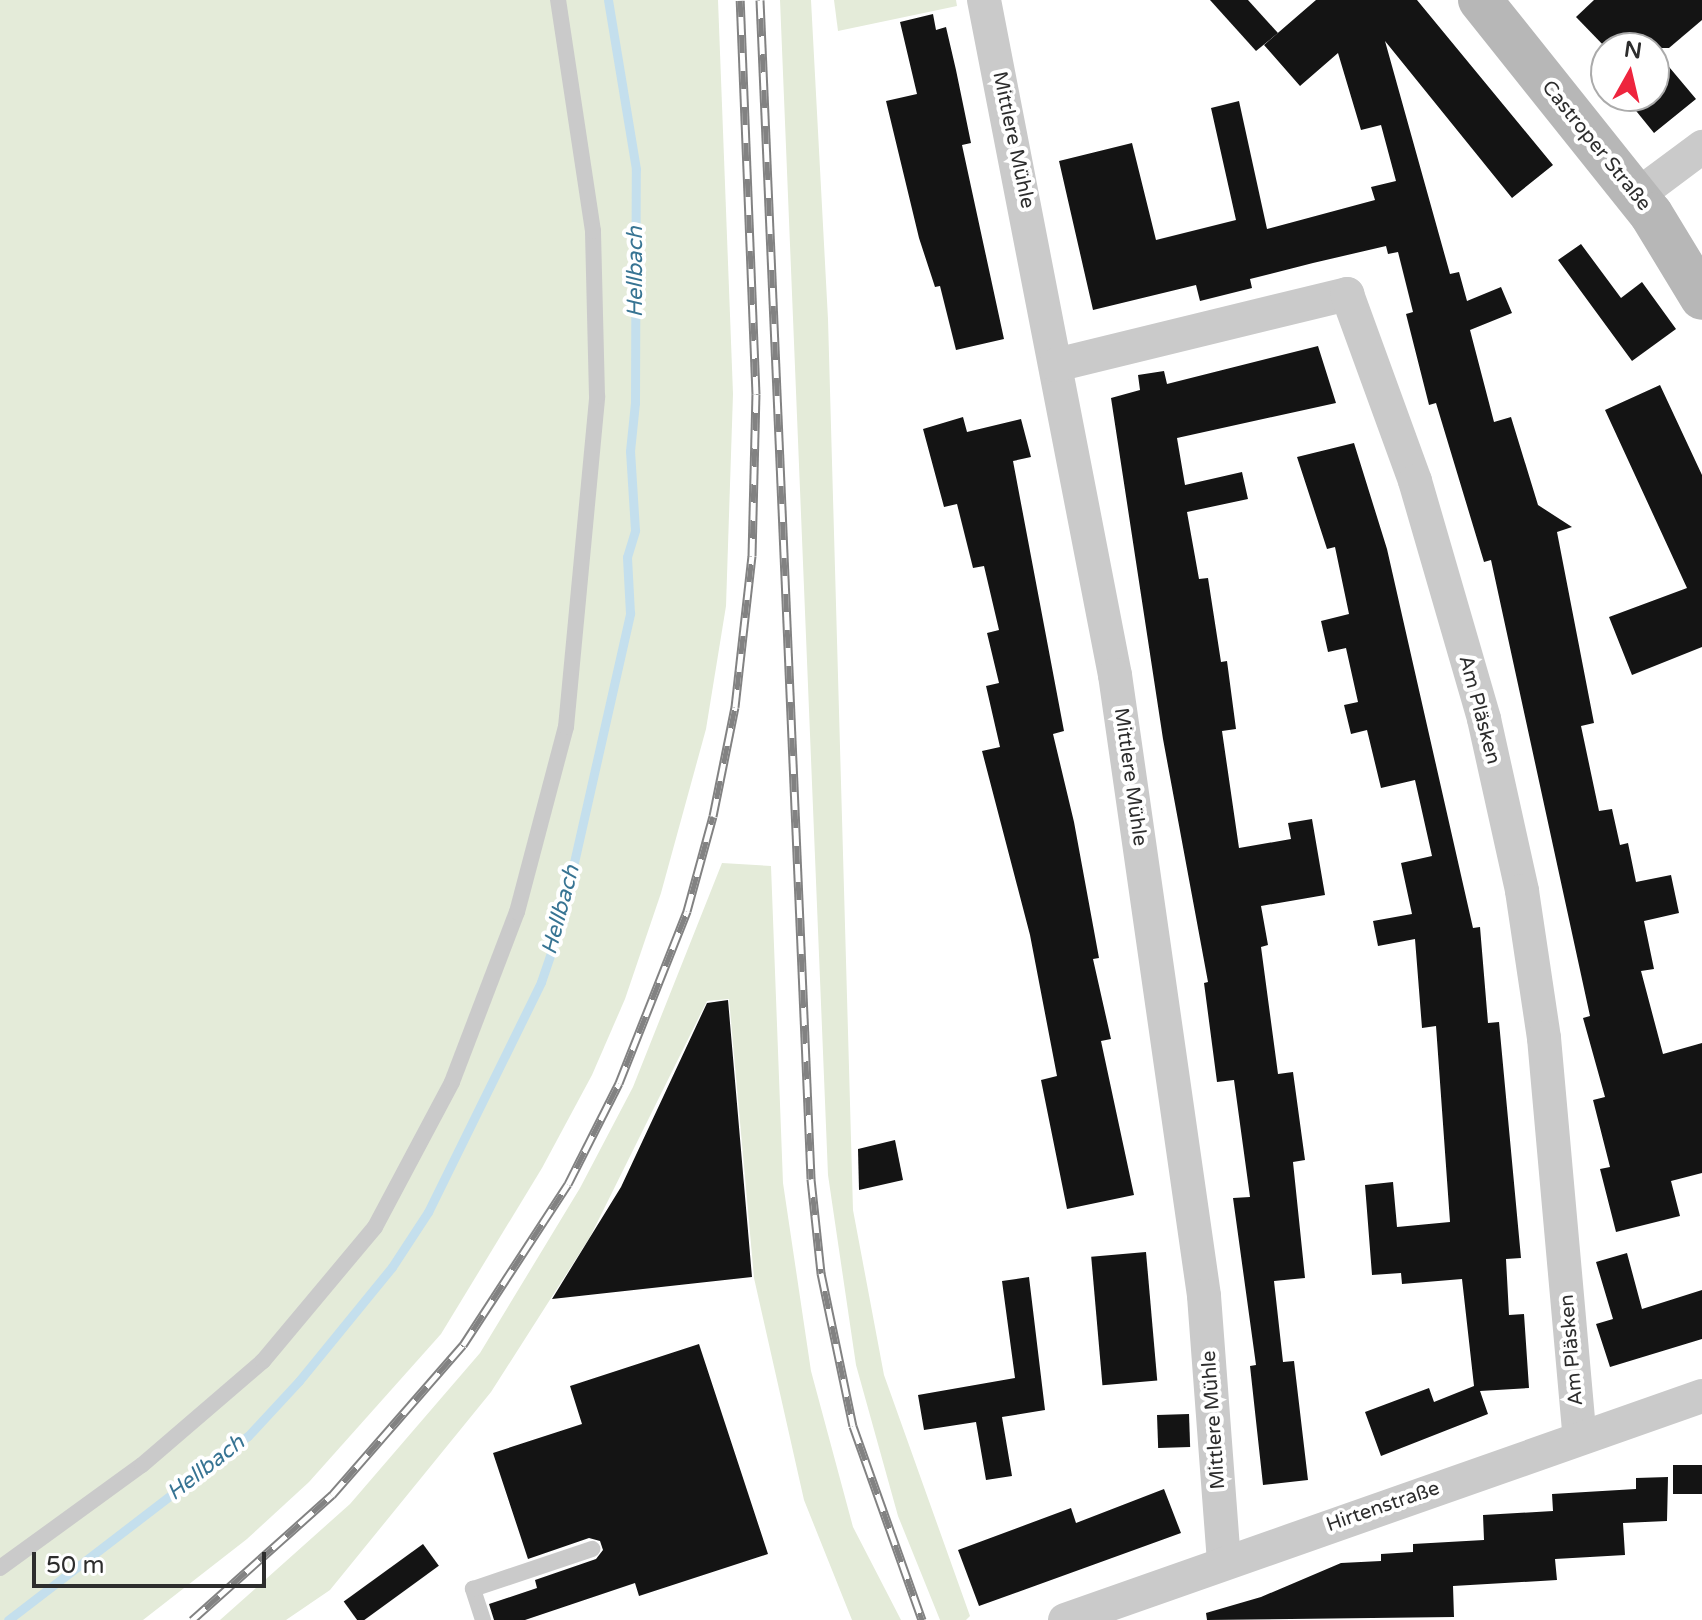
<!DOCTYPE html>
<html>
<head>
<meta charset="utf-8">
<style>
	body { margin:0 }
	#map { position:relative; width:1702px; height:1620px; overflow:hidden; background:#fff; font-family:"Varela Round",sans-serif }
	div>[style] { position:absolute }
	.green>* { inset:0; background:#e4ebd9 }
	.stream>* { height:9px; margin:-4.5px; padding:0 4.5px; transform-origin:4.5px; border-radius:4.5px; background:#c4dfed }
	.building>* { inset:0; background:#141414; transform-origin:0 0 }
	.lane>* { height:16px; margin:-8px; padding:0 8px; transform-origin:8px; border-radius:8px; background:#cacaca }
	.street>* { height:34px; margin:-17px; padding:0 17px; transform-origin:17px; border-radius:17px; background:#cacaca }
	.secondary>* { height:44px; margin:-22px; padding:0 22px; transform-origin:22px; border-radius:22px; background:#b7b7b7 }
	.rail>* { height:9px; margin-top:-4.5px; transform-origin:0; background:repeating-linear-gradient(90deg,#fff 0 18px,#828282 0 36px); box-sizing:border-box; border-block:2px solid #828282 }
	span { translate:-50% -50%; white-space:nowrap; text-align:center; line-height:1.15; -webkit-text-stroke:8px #fff; paint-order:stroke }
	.street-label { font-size:20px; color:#2d2d2d }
	.water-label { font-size:22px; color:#377493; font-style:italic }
	.north { position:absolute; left:1590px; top:32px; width:80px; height:80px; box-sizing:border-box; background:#fff; border:2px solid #ababab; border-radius:50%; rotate:8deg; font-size:22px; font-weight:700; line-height:32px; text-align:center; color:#2d2d2d }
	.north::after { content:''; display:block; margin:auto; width:28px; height:36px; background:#ee253e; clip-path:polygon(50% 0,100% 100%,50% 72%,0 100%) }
	.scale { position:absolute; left:32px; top:1552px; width:234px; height:36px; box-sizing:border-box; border:4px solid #2d2d2d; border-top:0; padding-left:10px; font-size:24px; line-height:28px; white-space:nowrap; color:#2d2d2d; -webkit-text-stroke:6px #fff; paint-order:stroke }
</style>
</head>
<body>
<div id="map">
	<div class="green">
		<i style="clip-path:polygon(0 0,718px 0,733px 394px,726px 606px,706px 729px,661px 893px,625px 999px,592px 1075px,542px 1168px,441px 1334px,309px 1482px,247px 1539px,143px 1620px,0 1620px)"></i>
		<i style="clip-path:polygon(780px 0,811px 0,828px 319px,853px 1210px,884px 1375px,970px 1616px,966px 1620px,940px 1620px,898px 1516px,856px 1365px,828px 1175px)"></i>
		<i style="clip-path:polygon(834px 0,956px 0,957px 6px,838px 31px)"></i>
		<i style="clip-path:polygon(722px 863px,771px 866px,783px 1183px,811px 1371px,853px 1527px,901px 1620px,852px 1620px,804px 1500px,754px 1278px,729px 999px,707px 1001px,590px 1237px,491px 1392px,330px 1590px,286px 1620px,220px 1620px,350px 1504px,480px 1353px,580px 1188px,633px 1087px)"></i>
	</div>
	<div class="stream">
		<i style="left:8px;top:1620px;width:302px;rotate:-37.5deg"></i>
		<i style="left:248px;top:1436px;width:75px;rotate:-47.2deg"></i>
		<i style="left:299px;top:1381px;width:147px;rotate:-50.8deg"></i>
		<i style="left:392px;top:1267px;width:66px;rotate:-56.8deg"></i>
		<i style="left:428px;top:1212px;width:256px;rotate:-63.8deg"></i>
		<i style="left:541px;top:982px;width:56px;rotate:-71.2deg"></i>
		<i style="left:559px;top:929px;width:324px;rotate:-77.3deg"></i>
		<i style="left:630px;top:613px;width:56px;rotate:-93.1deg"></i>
		<i style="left:627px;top:557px;width:28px;rotate:-73deg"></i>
		<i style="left:635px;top:530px;width:79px;rotate:-93.6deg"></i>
		<i style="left:630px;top:451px;width:48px;rotate:-84.1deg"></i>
		<i style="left:635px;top:403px;width:234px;rotate:-89.8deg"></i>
		<i style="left:636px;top:169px;width:171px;rotate:-99.4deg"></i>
	</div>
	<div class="building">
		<i style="clip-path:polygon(1210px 0,1248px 0,1278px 33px,1256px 51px)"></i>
		<i style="clip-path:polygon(1316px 0,1417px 0,1553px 165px,1512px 198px,1385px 41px,1450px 274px,1459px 272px,1467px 301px,1501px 287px,1512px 313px,1470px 330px,1494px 422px,1511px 417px,1538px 505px,1572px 527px,1557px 532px,1594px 723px,1581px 726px,1599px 811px,1612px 809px,1620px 845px,1628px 843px,1636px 882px,1671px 875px,1679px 913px,1644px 921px,1654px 969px,1641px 971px,1663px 1054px,1702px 1043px,1702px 1173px,1671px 1181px,1680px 1216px,1616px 1232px,1600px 1169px,1610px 1167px,1593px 1100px,1605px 1097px,1583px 1018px,1590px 1016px,1491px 560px,1484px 562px,1436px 403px,1429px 405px,1406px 314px,1413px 312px,1398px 252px,1388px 254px,1386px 246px,1313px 263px,1250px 279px,1252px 288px,1200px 301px,1196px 285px,1093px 310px,1059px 161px,1132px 143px,1156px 240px,1236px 220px,1211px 108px,1239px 101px,1267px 229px,1375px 200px,1371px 187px,1396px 181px,1381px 125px,1361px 130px,1338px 53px,1300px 86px,1264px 45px)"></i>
		<i style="clip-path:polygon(1594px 0,1702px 0,1702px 20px,1669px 48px,1606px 48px,1576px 17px)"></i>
		<i style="clip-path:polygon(933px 14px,936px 30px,946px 27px,956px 70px,971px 143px,962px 145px,1004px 339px,956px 350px,940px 286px,935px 287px,919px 238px,886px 101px,917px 94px,900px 22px)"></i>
		<i style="clip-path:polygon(1654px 49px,1696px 99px,1654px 133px,1624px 96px,1654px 96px)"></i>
		<i style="clip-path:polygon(1581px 244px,1621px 298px,1642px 282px,1676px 329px,1632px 361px,1558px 260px)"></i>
		<i style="clip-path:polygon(1318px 346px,1336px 403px,1177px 438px,1185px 485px,1242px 472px,1248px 499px,1187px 512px,1199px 579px,1208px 578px,1221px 662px,1227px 661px,1236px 729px,1222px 731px,1239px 848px,1291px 839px,1288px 823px,1312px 819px,1325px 895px,1261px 906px,1268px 945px,1261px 947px,1278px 1074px,1293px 1072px,1305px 1160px,1293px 1162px,1305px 1278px,1274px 1281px,1283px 1362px,1294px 1361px,1308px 1480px,1263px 1485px,1250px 1366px,1256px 1365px,1233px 1198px,1250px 1197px,1234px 1080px,1217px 1082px,1204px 983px,1208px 982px,1163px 739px,1111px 398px,1140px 390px,1138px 375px,1164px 371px,1167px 384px)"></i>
		<i style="clip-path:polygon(1660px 385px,1702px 475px,1702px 647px,1632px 675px,1609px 617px,1687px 588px,1605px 410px)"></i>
		<i style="clip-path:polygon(963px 417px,967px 432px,1021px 419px,1031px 457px,1013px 461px,1064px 731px,1053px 734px,1074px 822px,1099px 958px,1093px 959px,1111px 1039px,1101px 1041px,1134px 1195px,1067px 1209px,1041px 1080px,1057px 1076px,1030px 935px,982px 751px,1000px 747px,986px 686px,999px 683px,987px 633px,999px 630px,984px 566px,973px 568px,957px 504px,944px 507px,923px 429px)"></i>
		<i style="clip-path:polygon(1354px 443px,1387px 549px,1473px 928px,1480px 927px,1488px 1023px,1499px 1022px,1521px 1258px,1506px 1259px,1509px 1315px,1524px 1314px,1529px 1388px,1480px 1391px,1488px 1414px,1381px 1456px,1365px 1412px,1429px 1388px,1434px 1402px,1474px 1386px,1462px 1279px,1402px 1284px,1401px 1273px,1372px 1275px,1365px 1185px,1393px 1182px,1397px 1227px,1450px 1222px,1436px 1026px,1422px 1028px,1415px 939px,1378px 946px,1373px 921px,1412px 914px,1401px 863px,1432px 856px,1415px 780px,1381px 788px,1367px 730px,1351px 734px,1344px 705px,1358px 702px,1346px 648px,1328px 652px,1321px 621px,1349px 614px,1335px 547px,1327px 549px,1297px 457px)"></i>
		<i style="clip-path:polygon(728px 1000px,752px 1277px,552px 1299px,621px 1187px,707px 1003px)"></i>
		<i style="clip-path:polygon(895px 1140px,903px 1180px,859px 1190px,858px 1149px)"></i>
		<i style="left:1146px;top:1252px;width:129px;height:55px;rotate:85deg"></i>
		<i style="clip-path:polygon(1627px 1253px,1642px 1309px,1702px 1290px,1702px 1339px,1610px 1367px,1596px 1324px,1613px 1319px,1596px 1262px)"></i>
		<i style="clip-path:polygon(1029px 1277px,1045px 1410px,1002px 1417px,1012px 1476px,986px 1480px,976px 1422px,924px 1430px,918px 1395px,1015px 1378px,1002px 1281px)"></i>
		<i style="clip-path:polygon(699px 1344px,768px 1554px,639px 1596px,635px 1583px,525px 1620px,494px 1620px,489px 1604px,537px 1588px,535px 1580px,596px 1559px,603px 1550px,600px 1541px,589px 1538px,528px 1559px,493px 1453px,582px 1424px,570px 1386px)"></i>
		<i style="left:1189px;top:1414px;width:33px;height:32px;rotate:88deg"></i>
		<i style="left:1673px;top:1465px;width:29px;height:29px"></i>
		<i style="clip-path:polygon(1668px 1477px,1667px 1521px,1623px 1523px,1625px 1555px,1555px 1559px,1557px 1580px,1453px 1586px,1454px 1617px,1207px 1620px,1206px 1613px,1261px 1597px,1341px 1563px,1381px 1561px,1381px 1554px,1413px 1552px,1413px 1544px,1484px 1540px,1483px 1515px,1553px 1511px,1552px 1494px,1636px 1489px,1636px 1478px)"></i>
		<i style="clip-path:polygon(1164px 1489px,1181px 1533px,979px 1606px,958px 1550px,1071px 1508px,1076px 1523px)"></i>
		<i style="left:423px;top:1544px;width:27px;height:98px;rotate:54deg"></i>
	</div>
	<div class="lane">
		<i style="left:0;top:1568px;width:175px;rotate:-36deg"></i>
		<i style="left:142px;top:1465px;width:160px;rotate:-40.7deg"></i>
		<i style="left:263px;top:1361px;width:175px;rotate:-50.1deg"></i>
		<i style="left:375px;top:1227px;width:164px;rotate:-62deg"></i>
		<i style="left:452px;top:1082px;width:182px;rotate:-69.1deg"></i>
		<i style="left:517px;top:912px;width:191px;rotate:-75.2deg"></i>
		<i style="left:566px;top:727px;width:332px;rotate:-84.6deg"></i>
		<i style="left:597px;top:396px;width:165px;rotate:-91.4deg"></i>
		<i style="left:593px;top:231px;width:234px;rotate:-98.6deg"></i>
		<i style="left:483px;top:1620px;width:33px;rotate:-108deg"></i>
		<i style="left:473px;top:1589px;width:126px;rotate:-18.6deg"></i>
	</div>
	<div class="street">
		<i style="left:984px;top:0;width:688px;rotate:79.02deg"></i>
		<i style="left:1115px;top:675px;width:627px;rotate:81.84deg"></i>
		<i style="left:1204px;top:1296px;width:267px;rotate:85.7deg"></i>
		<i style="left:1635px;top:197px;width:84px;rotate:-36.7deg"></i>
		<i style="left:1056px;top:365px;width:300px;rotate:-13.7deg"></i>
		<i style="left:1347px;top:294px;width:199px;rotate:70deg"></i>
		<i style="left:1415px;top:481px;width:248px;rotate:73.8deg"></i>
		<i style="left:1484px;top:719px;width:176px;rotate:77.5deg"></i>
		<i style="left:1522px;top:891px;width:149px;rotate:81.5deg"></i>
		<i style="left:1544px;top:1038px;width:402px;rotate:84.9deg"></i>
		<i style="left:1065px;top:1620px;width:675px;rotate:-19.37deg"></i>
	</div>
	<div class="secondary">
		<i style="left:1480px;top:0;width:274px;rotate:51.4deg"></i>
		<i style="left:1651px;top:214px;width:98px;rotate:58.7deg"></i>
	</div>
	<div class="rail">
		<i style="left:760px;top:0;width:1180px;rotate:87.52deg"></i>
		<i style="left:811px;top:1179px;width:95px;rotate:83.9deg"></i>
		<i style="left:821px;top:1273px;width:156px;rotate:78.2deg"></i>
		<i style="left:853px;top:1426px;width:206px;rotate:70.4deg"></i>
		<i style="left:192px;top:1620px;width:188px;rotate:-41.8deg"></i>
		<i style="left:332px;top:1495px;width:199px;rotate:-48.9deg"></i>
		<i style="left:463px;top:1345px;width:192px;rotate:-56.9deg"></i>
		<i style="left:568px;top:1184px;width:113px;rotate:-63.2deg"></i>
		<i style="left:619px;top:1083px;width:185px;rotate:-68.4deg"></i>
		<i style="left:687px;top:911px;width:98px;rotate:-74.7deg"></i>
		<i style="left:713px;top:816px;width:111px;rotate:-78.6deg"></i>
		<i style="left:735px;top:707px;width:152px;rotate:-83.6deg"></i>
		<i style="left:752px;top:556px;width:162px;rotate:-88.6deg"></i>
		<i style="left:756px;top:394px;width:394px;rotate:-92.3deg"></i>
	</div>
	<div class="street-label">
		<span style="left:1013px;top:140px;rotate:78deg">Mittlere Mühle</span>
		<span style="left:1596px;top:146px;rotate:51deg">Castroper Straße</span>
		<span style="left:1479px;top:710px;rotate:75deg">Am Pläsken</span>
		<span style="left:1130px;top:777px;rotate:82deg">Mittlere Mühle</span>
		<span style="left:1572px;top:1350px;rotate:-95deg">Am Pläsken</span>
		<span style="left:1214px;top:1420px;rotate:-94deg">Mittlere Mühle</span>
		<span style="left:1383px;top:1507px;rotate:-19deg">Hirtenstraße</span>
	</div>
	<div class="water-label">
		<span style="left:636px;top:272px;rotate:-90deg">Hellbach</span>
		<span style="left:561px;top:910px;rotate:-75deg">Hellbach</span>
		<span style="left:206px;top:1468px;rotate:-38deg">Hellbach</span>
	</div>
	<div class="north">N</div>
	<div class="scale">50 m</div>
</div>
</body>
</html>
